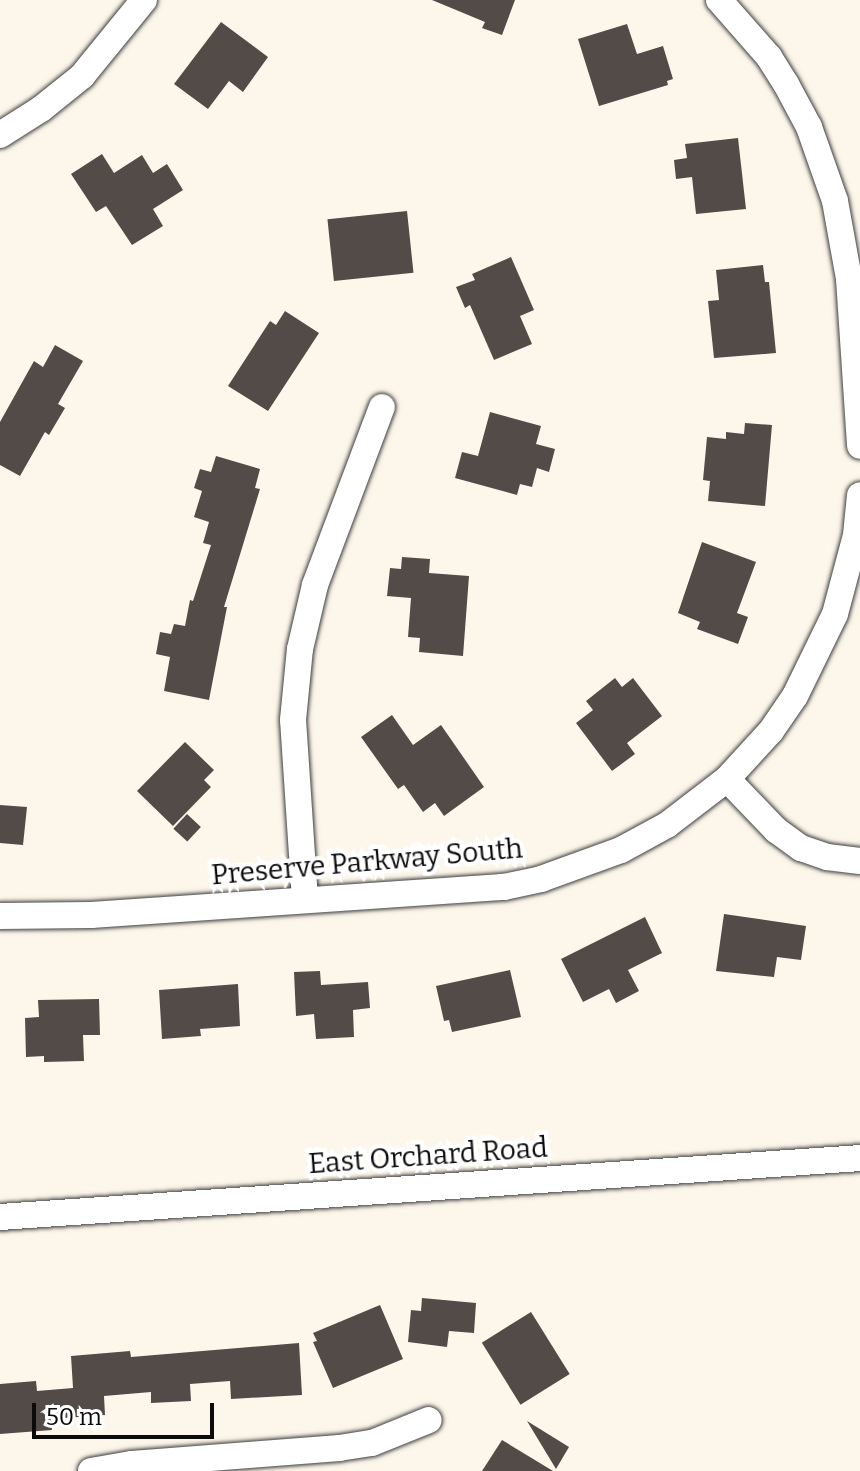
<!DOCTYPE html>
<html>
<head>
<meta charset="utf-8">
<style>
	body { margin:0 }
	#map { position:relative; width:860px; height:1471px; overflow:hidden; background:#fdf7eb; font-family:Bitter,serif }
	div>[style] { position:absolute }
	.building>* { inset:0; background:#524b48; transform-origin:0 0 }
	.roads { filter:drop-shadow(0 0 2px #3e3e3e) drop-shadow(0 0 2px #3e3e3e) }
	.minor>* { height:26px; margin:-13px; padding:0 13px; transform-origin:13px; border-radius:13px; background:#fff }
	span { translate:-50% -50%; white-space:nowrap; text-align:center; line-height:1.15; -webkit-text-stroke:8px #fff; paint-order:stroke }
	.street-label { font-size:28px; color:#0b0b0b }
	.scale { position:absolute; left:32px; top:1403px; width:182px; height:36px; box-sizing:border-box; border:4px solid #0b0b0b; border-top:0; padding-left:10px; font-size:24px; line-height:28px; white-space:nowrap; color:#0b0b0b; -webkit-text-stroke:6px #fff; paint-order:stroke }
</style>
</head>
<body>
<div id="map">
	<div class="building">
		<i style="clip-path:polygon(432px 0,515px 0,502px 35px,482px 28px,485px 22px)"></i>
		<i style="clip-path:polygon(221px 22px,268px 57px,243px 92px,229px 81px,208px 109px,174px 84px)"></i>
		<i style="clip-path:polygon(627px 24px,637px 54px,663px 46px,673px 79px,667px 81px,668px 85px,599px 106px,578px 39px)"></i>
		<i style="clip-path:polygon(738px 138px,746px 209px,696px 214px,692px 177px,676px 179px,674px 160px,687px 158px,685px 144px)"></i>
		<i style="clip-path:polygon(102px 154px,114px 173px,142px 155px,153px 173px,167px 164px,183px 190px,153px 209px,163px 226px,132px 245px,106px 206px,96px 212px,71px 174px)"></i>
		<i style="left:407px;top:211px;width:62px;height:80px;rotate:84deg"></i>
		<i style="clip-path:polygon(511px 257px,534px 310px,520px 316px,532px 344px,494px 360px,470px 305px,465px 308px,456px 287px,475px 280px,472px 274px)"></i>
		<i style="clip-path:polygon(763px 265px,765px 282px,769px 282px,776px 353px,714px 358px,708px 301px,719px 300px,716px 270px)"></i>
		<i style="clip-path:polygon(285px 311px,319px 333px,268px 411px,228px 386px,270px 321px,276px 325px)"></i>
		<i style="clip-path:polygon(55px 345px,83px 361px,58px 404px,65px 408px,49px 435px,45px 432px,20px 476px,0 465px,0 422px,34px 361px,43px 367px)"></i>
		<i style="clip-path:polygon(490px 412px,541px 426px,536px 444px,555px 449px,549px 472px,537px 468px,532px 487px,520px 484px,517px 495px,455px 478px,462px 452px,478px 456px)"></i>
		<i style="clip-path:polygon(745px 423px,772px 425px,765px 506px,708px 501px,710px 481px,703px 480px,707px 437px,726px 439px,726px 432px,744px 434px)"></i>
		<i style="clip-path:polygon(216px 456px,260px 469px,255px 488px,260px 489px,224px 607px,227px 607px,209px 700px,164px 691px,170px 657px,156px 654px,160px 632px,171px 634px,174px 624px,185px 626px,190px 600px,193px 601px,211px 545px,203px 543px,209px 522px,194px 517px,202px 491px,194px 488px,200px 469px,211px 472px)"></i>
		<i style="clip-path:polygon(702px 542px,756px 562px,737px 613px,748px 617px,738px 644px,697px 629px,700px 622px,678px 613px)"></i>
		<i style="clip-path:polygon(402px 557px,430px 559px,429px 573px,469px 576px,463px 656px,419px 652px,420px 638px,408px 637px,411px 598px,387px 596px,390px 568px,401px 569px)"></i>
		<i style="clip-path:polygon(615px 678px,622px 687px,633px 678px,662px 716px,627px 743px,635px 754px,612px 771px,576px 723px,593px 710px,586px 701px)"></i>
		<i style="clip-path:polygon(392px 715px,413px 745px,441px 725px,484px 787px,444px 816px,435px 803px,423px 812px,404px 785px,398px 789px,361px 737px)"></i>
		<i style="clip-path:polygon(185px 742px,214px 770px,204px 780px,211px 787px,173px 826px,137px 791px)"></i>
		<i style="clip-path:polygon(0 805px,27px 807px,23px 845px,0 843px)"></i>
		<i style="left:187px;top:814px;width:19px;height:20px;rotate:43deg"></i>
		<i style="clip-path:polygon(724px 914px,806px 926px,801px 960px,777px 957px,774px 977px,716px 971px)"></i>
		<i style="clip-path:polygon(645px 917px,662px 953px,628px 970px,639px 991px,616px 1003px,609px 989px,583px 1002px,561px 959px)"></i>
		<i style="clip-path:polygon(510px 970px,521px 1017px,452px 1032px,449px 1020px,444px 1021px,436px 986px)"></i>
		<i style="clip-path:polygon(320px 971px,321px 985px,368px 982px,370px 1008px,353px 1010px,354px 1037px,316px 1039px,314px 1014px,296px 1016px,294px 972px)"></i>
		<i style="clip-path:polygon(238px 984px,240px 1026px,200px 1029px,201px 1036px,162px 1039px,159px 990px)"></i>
		<i style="clip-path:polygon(99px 999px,100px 1035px,83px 1035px,84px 1061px,44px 1062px,44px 1056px,26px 1057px,25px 1018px,39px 1017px,38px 1000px)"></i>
		<i style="clip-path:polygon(422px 1298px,476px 1303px,474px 1333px,449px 1331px,447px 1347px,408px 1342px,411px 1310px,421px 1311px)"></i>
		<i style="clip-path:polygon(380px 1305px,403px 1359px,333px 1388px,313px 1342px,317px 1341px,313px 1333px)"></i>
		<i style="left:531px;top:1312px;width:73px;height:58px;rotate:58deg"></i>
		<i style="clip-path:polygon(299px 1343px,302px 1395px,231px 1399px,230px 1381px,190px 1384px,191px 1401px,151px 1403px,151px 1392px,104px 1396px,105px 1415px,51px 1419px,52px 1430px,0 1434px,0 1384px,36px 1381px,37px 1391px,73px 1388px,71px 1356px,130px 1351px,131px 1357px)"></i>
		<i style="clip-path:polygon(527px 1421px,569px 1447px,556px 1469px)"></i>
		<i style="clip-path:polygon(502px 1440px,553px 1471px,482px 1471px)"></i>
	</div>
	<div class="roads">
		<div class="minor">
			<i style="left:719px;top:0;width:76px;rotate:48.7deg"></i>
			<i style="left:769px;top:57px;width:32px;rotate:58deg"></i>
			<i style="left:786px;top:84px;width:49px;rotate:61.9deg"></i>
			<i style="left:809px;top:127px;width:78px;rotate:70.6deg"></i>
			<i style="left:835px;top:201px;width:79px;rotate:79.8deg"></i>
			<i style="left:849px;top:279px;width:167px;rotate:86.2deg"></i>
			<i style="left:0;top:135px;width:49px;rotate:-32.4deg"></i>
			<i style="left:41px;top:109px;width:53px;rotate:-38.8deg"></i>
			<i style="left:82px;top:76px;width:98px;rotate:-50.8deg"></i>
			<i style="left:727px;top:779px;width:71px;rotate:46.1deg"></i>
			<i style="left:776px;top:830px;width:31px;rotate:36deg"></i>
			<i style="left:801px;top:848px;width:28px;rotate:19deg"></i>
			<i style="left:827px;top:857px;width:33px;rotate:7deg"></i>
			<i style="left:305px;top:900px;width:180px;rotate:-93.8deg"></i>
			<i style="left:293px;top:720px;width:71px;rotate:-84.4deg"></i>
			<i style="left:300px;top:649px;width:66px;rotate:-76.8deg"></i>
			<i style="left:315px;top:585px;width:190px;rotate:-69.4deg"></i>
			<i style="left:0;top:916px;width:91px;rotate:-0.6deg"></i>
			<i style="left:91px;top:915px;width:414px;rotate:-3.9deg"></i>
			<i style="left:504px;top:887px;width:38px;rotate:-12deg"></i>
			<i style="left:541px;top:879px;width:85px;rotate:-19.9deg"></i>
			<i style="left:621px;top:850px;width:52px;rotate:-28.5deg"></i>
			<i style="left:667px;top:825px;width:76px;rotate:-37.5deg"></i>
			<i style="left:727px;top:779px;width:65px;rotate:-47.5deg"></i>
			<i style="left:771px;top:731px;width:42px;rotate:-55.6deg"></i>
			<i style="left:795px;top:696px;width:91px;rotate:-64deg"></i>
			<i style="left:835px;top:614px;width:82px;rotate:-75.1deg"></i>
			<i style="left:856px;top:535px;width:40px;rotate:-84.3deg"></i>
			<i style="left:0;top:1217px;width:862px;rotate:-3.92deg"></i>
			<i style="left:91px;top:1471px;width:42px;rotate:-9.7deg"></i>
			<i style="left:132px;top:1464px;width:208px;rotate:-4.4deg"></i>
			<i style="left:339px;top:1448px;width:33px;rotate:-9deg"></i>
			<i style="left:372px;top:1443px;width:61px;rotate:-22deg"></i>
		</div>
	</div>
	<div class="street-label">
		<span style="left:367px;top:862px;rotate:-5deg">Preserve Parkway South</span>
		<span style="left:428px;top:1156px;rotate:-4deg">East Orchard Road</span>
	</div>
	<div class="scale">50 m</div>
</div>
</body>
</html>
